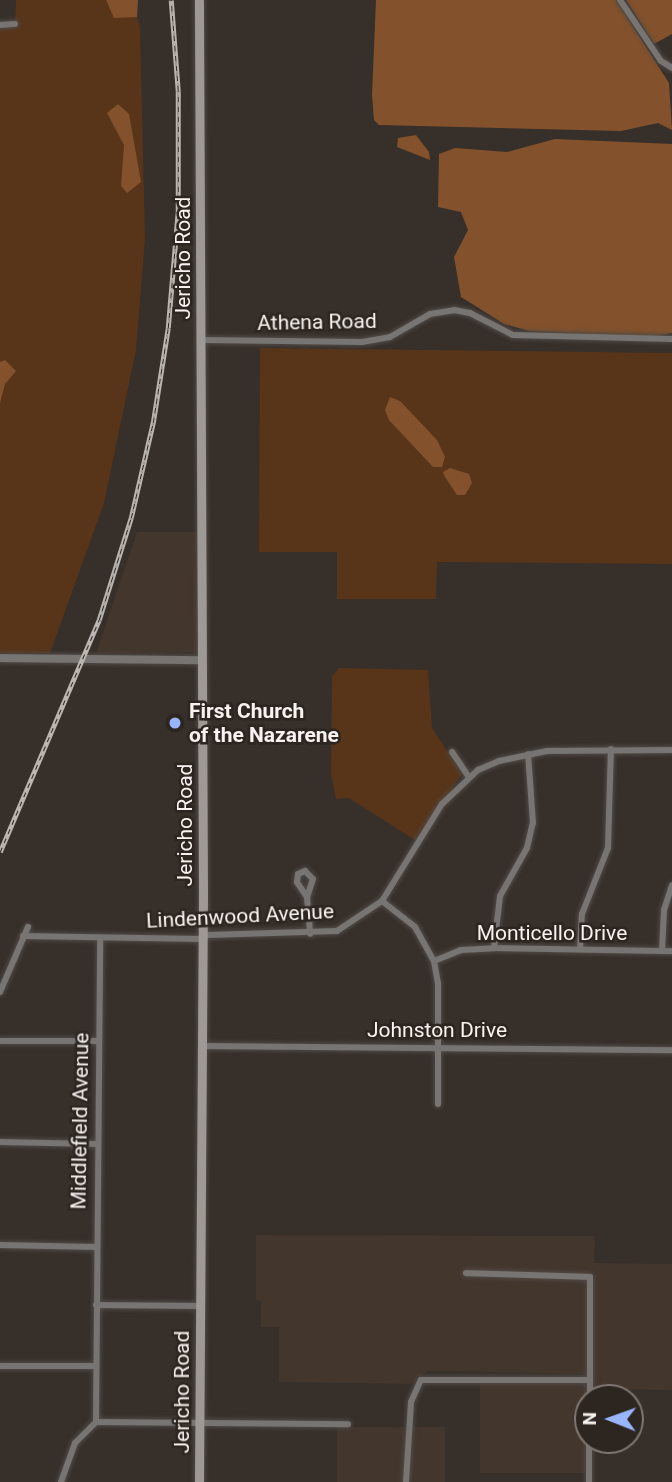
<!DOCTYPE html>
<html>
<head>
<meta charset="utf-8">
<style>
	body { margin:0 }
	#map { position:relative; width:672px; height:1482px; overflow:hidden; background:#362f2a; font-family:Roboto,sans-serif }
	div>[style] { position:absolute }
	.built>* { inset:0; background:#43362d; transform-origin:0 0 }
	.green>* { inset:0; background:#583519 }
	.water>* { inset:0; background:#83522c }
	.roads { filter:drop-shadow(0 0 2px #514a46) drop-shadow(0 0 2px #514a46) }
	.minor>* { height:6px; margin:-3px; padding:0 3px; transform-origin:3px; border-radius:3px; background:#777471 }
	.tertiary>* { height:8px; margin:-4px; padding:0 4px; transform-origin:4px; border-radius:4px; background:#777471 }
	.secondary>* { height:9px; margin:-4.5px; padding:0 4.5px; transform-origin:4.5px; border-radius:4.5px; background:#9f9995 }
	.rail>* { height:4.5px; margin-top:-2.25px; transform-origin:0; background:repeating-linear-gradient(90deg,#2c2520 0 5px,#bab5b1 0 10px); box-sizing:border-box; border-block:2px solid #bab5b1 }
	.dots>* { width:19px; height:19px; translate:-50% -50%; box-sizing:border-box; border:4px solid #2c2520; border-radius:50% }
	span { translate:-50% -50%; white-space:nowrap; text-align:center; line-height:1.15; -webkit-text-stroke:5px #2c2520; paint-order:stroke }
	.street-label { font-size:21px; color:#f8f3f0 }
	.poi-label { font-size:21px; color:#f8f3f0; font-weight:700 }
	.left { translate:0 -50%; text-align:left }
	.north { position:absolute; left:574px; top:1384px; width:70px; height:70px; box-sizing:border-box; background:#2c2520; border:2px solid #7e7773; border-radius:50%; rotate:271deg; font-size:19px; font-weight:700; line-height:28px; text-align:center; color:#f8f3f0 }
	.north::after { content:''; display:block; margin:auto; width:24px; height:32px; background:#98b5fd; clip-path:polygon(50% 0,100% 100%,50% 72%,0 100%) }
</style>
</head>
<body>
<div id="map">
	<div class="built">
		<i style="clip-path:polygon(137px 532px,199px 532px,197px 652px,96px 653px)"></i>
		<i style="clip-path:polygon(256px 1235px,595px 1236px,594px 1263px,672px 1264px,672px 1390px,593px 1389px,592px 1374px,449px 1371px,427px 1371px,411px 1384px,279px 1382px,279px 1327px,261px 1327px,261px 1301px,256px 1300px)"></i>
		<i style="left:480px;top:1381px;width:108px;height:92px"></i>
		<i style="left:337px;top:1427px;width:108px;height:55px"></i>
	</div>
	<div class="green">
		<i style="clip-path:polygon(16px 0,133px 0,140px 28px,145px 239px,136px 350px,104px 503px,50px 653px,0 653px,0 28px,15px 28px)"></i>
		<i style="clip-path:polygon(260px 348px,672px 353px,672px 564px,437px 562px,436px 599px,337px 599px,337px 552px,259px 552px)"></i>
		<i style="clip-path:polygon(339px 668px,428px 670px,432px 728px,462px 774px,415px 840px,349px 798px,336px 799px,331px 774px,332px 676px)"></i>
	</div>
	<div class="water">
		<i style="clip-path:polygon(106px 0,138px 0,137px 17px,114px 18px)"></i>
		<i style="clip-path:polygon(376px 0,616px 0,669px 83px,672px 130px,658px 123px,621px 131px,379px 125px,374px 120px,372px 95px)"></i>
		<i style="clip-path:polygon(626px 0,672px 0,672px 34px,654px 44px)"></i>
		<i style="clip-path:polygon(118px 104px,129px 114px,141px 182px,127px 193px,121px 186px,124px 145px,107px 113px)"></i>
		<i style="clip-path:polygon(416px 135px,429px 152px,430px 160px,397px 147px,398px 138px)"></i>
		<i style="clip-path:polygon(555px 139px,672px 144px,672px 333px,650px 337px,529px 331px,504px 324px,461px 297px,454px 257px,468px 230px,461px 212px,438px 207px,439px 154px,455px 148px,507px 152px)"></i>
		<i style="clip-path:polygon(5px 360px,16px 371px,5px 384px,0 403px,0 362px)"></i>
		<i style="clip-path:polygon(390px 397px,400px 401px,437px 440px,445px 457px,442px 467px,433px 467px,389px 420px,385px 410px)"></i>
		<i style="clip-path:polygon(450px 468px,469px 474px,472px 483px,465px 495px,457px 495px,445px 477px,443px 472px)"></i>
	</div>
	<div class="roads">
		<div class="minor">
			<i style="left:620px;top:0;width:73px;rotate:56.1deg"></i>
			<i style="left:661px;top:61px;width:13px;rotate:32deg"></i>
			<i style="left:0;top:25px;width:15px;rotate:-4deg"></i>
			<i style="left:201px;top:340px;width:161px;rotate:0.7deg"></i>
			<i style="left:362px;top:342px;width:28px;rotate:-10deg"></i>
			<i style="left:390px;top:337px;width:46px;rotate:-29.9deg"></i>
			<i style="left:430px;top:314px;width:24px;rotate:-9deg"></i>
			<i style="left:454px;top:310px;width:16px;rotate:11deg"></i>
			<i style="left:470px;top:313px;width:48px;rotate:27.1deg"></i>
			<i style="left:513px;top:335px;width:159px;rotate:1.4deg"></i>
			<i style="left:452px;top:752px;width:29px;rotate:56deg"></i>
			<i style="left:307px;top:897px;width:18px;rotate:-124deg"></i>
			<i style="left:297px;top:882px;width:8px;rotate:-83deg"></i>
			<i style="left:298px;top:874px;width:8px;rotate:-23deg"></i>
			<i style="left:305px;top:871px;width:11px;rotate:45deg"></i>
			<i style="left:313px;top:879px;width:19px;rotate:108deg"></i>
			<i style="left:307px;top:897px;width:37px;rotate:85deg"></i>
			<i style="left:382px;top:901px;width:42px;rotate:38.2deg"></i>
			<i style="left:415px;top:927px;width:39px;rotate:61deg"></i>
			<i style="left:434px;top:961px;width:22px;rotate:80deg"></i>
			<i style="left:438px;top:983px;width:121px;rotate:90deg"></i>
			<i style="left:23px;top:936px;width:178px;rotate:1deg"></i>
			<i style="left:201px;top:939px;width:8px;rotate:-30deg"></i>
			<i style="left:208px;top:935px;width:129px;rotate:-1.8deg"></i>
			<i style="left:337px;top:931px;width:54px;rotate:-33.7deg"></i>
			<i style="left:382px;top:901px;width:114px;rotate:-58.3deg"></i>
			<i style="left:442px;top:804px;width:50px;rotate:-43.4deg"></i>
			<i style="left:478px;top:770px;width:23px;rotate:-23deg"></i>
			<i style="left:499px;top:761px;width:49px;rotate:-11.8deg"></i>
			<i style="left:547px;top:751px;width:125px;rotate:-0.5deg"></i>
			<i style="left:494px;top:948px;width:52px;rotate:-83.4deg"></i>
			<i style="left:500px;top:896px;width:55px;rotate:-60.6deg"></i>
			<i style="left:527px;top:848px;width:26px;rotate:-77deg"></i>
			<i style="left:533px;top:823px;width:69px;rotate:-94.1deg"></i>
			<i style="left:580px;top:949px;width:35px;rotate:-87deg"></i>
			<i style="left:582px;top:914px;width:71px;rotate:-68.5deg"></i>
			<i style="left:608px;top:848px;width:99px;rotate:-88.3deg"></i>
			<i style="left:662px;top:951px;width:41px;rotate:-87.2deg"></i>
			<i style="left:664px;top:910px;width:26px;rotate:-72deg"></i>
			<i style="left:434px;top:961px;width:29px;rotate:-22deg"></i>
			<i style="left:461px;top:950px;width:33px;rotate:-3deg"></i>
			<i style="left:494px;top:948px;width:178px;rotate:1deg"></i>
			<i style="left:0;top:992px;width:71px;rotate:-66.7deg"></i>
			<i style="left:0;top:1041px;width:98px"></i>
			<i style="left:202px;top:1046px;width:470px;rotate:0.5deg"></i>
			<i style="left:0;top:1142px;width:97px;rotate:1.2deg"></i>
			<i style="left:0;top:1245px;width:96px;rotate:1.2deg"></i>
			<i style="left:466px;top:1273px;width:124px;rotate:1.8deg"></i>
			<i style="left:590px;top:1277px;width:121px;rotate:90deg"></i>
			<i style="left:96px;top:1305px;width:103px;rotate:0.6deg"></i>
			<i style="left:0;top:1366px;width:95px"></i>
			<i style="left:96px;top:1422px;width:252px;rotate:0.5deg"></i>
			<i style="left:61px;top:1482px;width:41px;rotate:-70.3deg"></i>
			<i style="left:75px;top:1443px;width:30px;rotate:-45deg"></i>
			<i style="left:96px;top:1422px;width:484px;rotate:-89.5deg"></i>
			<i style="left:406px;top:1482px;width:80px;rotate:-86.4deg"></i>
			<i style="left:411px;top:1402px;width:24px;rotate:-66deg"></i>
			<i style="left:421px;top:1380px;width:169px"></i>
			<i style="left:589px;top:1482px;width:42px;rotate:-90deg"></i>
		</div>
		<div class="tertiary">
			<i style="left:0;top:658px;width:202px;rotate:0.6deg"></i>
		</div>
		<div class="secondary">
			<i style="left:199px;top:1482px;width:588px;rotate:-89.61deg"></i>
			<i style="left:203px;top:894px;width:894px;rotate:-90.26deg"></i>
		</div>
	</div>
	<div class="rail">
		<i style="left:0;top:852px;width:252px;rotate:-66.9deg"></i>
		<i style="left:99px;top:620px;width:107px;rotate:-72.6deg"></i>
		<i style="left:131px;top:518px;width:98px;rotate:-77deg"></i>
		<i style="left:153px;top:423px;width:96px;rotate:-81deg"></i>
		<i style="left:168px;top:328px;width:116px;rotate:-85.1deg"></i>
		<i style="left:178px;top:212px;width:121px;rotate:-90deg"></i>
		<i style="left:178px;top:91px;width:91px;rotate:-94.4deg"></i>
	</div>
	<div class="dots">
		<i style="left:175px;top:723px;background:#98b5fd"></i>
	</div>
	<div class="street-label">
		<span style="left:183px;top:258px;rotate:-90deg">Jericho Road</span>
		<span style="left:317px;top:322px;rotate:-1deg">Athena Road</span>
		<span style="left:185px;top:825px;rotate:-90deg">Jericho Road</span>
		<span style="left:240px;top:916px;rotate:-3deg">Lindenwood Avenue</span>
		<span style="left:552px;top:933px">Monticello Drive</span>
		<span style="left:437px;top:1030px">Johnston Drive</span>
		<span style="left:80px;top:1121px;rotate:-89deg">Middlefield Avenue</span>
		<span style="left:182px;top:1392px;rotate:-90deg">Jericho Road</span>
	</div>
	<div class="poi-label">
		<span class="left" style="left:189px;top:723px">First Church<br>of the Nazarene</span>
	</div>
	<div class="north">N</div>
</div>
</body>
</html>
